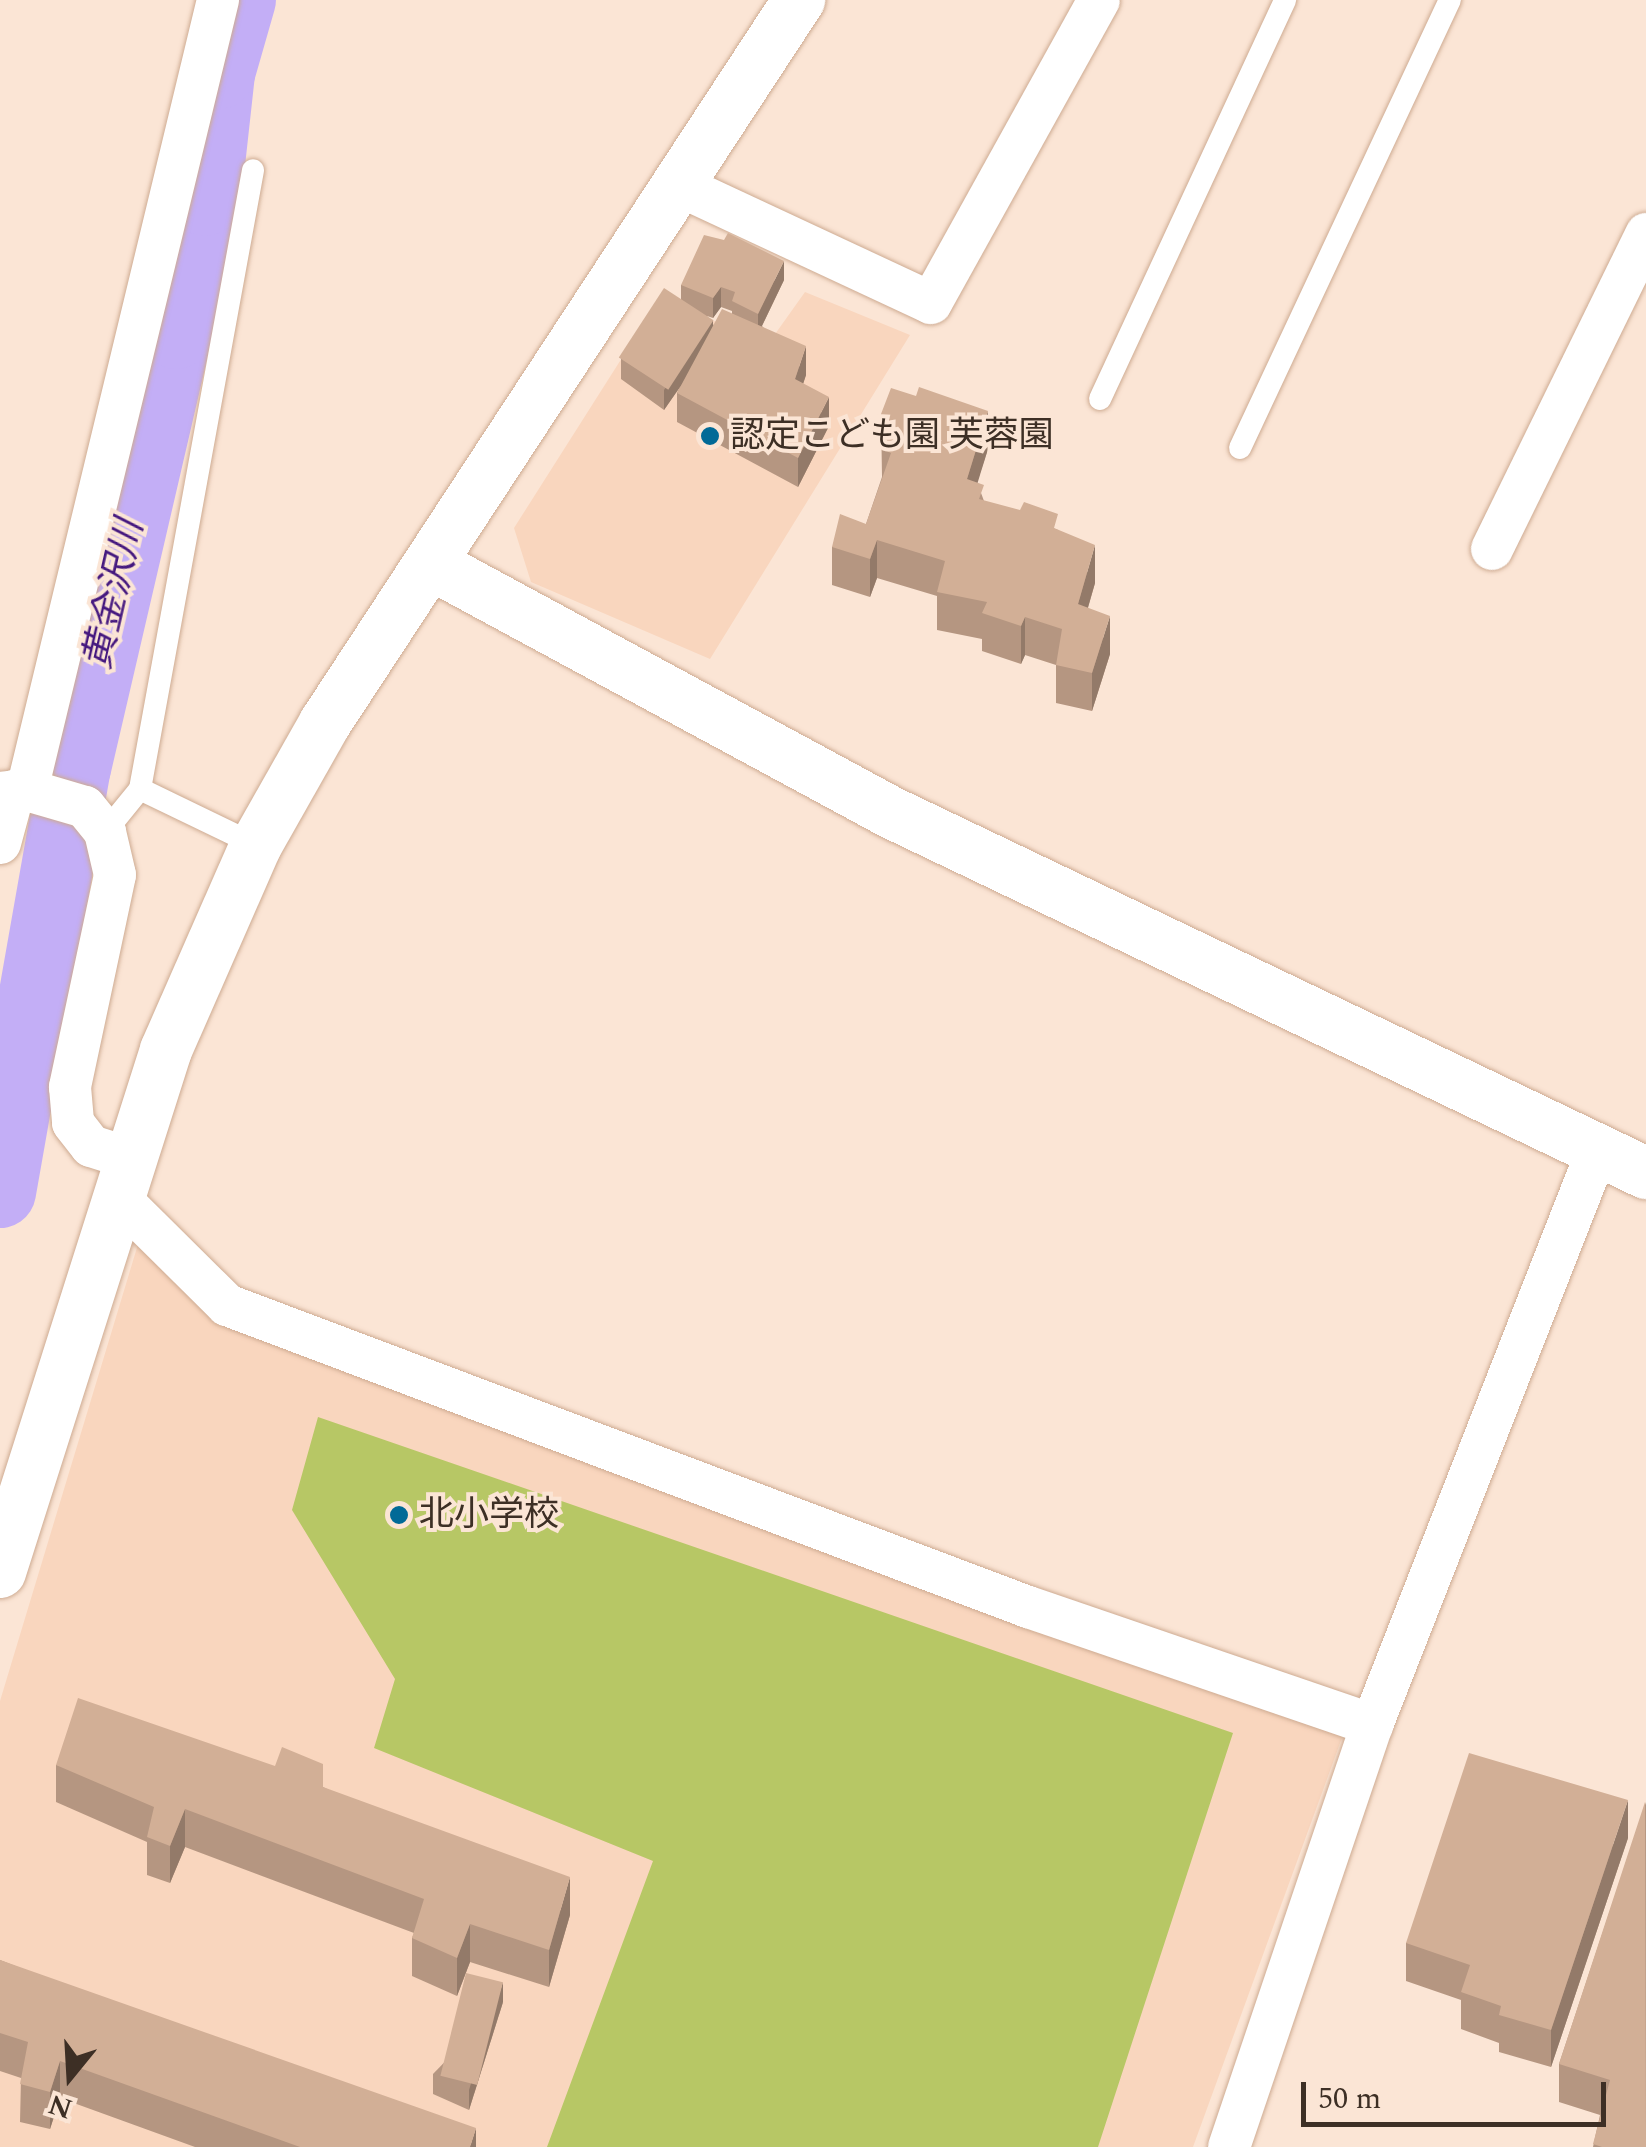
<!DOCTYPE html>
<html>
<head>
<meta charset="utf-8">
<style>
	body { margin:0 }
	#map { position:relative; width:1646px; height:2147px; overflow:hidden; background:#fbe5d5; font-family:Spectral,"Noto Sans JP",serif }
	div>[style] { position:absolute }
	.built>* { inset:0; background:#f9d6be }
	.green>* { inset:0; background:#b7c765 }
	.river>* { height:72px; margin:-36px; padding:0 36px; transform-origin:36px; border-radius:36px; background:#c3aef6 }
	.roads { filter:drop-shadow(0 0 2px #ceab92) drop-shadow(0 0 2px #ceab92) }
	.service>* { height:22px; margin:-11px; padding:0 11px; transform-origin:11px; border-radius:11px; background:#fff }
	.minor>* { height:42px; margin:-21px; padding:0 21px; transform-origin:21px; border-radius:21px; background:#fff }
	.tertiary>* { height:52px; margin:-26px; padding:0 26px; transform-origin:26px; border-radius:26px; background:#fff }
	.wall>* { inset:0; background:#b59681 }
	.shaded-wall>* { inset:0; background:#937a69 }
	.building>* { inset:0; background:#d2af96; transform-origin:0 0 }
	.dots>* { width:28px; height:28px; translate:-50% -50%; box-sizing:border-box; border:5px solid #fbe5d5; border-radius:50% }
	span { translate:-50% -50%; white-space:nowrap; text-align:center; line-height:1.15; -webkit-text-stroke:8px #fbe5d5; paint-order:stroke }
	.poi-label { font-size:35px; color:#3d2f25 }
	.left { translate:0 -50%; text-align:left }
	.water-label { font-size:38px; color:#45187f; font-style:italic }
	.north { position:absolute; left:20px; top:2027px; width:100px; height:100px; -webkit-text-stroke:8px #fbe5d5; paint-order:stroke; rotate:198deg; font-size:28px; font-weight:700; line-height:40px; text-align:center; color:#3d2f25 }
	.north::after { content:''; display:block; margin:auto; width:35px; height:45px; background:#3d2f25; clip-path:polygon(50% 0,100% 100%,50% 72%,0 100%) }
	.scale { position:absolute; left:1301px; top:2082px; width:305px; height:45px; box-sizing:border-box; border:5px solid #3d2f25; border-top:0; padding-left:12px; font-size:30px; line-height:35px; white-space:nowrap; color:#3d2f25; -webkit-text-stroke:8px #fbe5d5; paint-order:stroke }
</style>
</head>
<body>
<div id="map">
	<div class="built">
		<i style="clip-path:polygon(805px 292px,910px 335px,710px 659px,531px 582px,514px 528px,660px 298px,768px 344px)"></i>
		<i style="clip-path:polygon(139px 1241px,236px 1330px,1343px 1735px,1193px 2147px,0 2147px,0 1701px)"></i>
	</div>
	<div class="green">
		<i style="clip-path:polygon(318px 1417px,1233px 1733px,1098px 2147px,547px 2147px,653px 1861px,374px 1748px,395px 1679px,292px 1510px)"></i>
	</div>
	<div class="river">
		<i style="left:0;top:1192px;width:431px;rotate:-80deg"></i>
		<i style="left:75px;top:768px;width:447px;rotate:-76.9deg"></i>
		<i style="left:176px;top:333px;width:136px;rotate:-77.7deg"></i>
		<i style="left:205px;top:200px;width:128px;rotate:-83.7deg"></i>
		<i style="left:219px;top:73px;width:76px;rotate:-74deg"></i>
	</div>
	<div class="roads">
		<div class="service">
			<i style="left:1100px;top:399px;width:440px;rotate:-65.1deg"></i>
			<i style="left:1240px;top:448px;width:495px;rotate:-64.9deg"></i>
			<i style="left:140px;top:789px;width:129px;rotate:25.8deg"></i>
			<i style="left:105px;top:832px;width:55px;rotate:-50.9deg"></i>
			<i style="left:140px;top:789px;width:629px;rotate:-79.65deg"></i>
		</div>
		<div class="minor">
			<i style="left:676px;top:184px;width:281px;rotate:25deg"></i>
			<i style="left:931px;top:303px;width:346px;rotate:-61deg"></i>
			<i style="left:1492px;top:549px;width:351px;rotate:-63.9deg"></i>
			<i style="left:27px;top:790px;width:813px;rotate:-76.41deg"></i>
			<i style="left:0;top:793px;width:27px;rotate:-6deg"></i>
			<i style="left:27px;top:790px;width:60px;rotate:16.3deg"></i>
			<i style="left:85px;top:807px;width:32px;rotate:51deg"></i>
			<i style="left:105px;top:832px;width:44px;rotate:76.9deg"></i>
			<i style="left:115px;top:875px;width:217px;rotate:102deg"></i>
			<i style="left:70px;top:1087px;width:36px;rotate:85deg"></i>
			<i style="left:73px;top:1123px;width:29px;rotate:52deg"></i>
			<i style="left:91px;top:1146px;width:43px;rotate:17.6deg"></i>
			<i style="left:0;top:843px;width:54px;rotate:-74.9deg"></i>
			<i style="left:120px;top:1199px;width:151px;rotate:44.7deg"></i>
			<i style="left:227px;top:1305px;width:856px;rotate:20.66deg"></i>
			<i style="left:1028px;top:1607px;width:364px;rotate:18.9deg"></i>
			<i style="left:1229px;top:2147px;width:446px;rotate:-71.3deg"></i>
			<i style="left:1372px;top:1725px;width:613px;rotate:-68.58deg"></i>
		</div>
		<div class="tertiary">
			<i style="left:431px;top:564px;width:522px;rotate:28.38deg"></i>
			<i style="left:890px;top:812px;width:838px;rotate:25.53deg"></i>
			<i style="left:0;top:1572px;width:548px;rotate:-72.36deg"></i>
			<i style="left:166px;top:1050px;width:224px;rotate:-66.3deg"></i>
			<i style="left:256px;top:845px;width:140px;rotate:-60.5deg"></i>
			<i style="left:325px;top:723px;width:865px;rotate:-56.75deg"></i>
		</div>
	</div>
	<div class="wall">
		<i style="clip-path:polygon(evenodd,784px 280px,762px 326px,806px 375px,803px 384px,829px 426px,798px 487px,677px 422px,677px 393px,681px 385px,664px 410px,621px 379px,621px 359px,681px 299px,681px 285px,784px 280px,721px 307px,732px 311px,732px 314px,713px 325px,707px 316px,713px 318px,721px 307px)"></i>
		<i style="clip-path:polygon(881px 414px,988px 449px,977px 482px,984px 501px,1058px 530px,1095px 583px,1088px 608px,1110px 654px,1092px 711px,1056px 703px,1056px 665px,1025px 655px,1021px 664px,982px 651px,982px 639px,937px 630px,937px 596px,877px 578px,870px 597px,832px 585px,832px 547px,866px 524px,882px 477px)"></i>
		<i style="clip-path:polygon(56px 1765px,323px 1787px,570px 1915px,549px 1987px,470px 1962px,457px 1996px,412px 1976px,412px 1938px,414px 1933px,185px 1847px,170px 1883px,147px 1875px,147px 1842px,56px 1802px)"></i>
		<i style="clip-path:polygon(1646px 1802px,1646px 2147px,1593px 2147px,1600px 2115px,1559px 2102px,1559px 2064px)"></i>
		<i style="clip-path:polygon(1628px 1838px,1551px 2067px,1499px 2052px,1499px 2043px,1461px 2029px,1461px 2000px,1406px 1981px,1406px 1943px)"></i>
		<i style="clip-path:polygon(0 1960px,476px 2147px,195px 2147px,60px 2098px,50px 2129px,20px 2122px,21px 2078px,0 2071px)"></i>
		<i style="clip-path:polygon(503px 2002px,469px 2110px,433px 2094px,433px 2074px)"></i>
	</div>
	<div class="shaded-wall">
		<i style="clip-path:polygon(784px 261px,784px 280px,758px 334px,758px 314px)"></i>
		<i style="clip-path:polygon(721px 287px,721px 307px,713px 318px,713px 298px)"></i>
		<i style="clip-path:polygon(713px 320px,713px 340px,664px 410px,664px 390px)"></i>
		<i style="clip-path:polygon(806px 346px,806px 375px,795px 408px,795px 379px)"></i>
		<i style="clip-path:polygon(829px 397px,829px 426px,798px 487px,798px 458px)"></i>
		<i style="clip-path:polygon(988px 411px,988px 449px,967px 517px,967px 479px)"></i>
		<i style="clip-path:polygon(877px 540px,877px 578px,870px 597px,870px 559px)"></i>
		<i style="clip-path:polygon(1095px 545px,1095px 583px,1078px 641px,1078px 604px)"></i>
		<i style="clip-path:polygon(1110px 616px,1110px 654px,1092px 711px,1092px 673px)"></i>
		<i style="clip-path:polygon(1025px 617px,1025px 655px,1021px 664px,1021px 626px)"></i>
		<i style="clip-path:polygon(1628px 1800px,1628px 1838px,1551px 2067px,1551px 2030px)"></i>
		<i style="clip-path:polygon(185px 1809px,185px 1847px,170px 1883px,170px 1846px)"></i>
		<i style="clip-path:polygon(570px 1877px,570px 1915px,549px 1987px,549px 1950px)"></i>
		<i style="clip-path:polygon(470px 1924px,470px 1962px,457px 1996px,457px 1958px)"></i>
		<i style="clip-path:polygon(503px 1982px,503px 2002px,469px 2110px,469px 2090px)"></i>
		<i style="clip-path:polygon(60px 2061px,60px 2098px,50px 2129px,50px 2092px)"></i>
		<i style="clip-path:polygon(476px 2128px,476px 2147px,470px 2147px)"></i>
	</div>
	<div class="building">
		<i style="clip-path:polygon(728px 233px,784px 261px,758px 314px,732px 301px,735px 292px,721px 287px,713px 298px,681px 285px,704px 235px,724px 240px)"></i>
		<i style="left:664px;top:288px;width:59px;height:83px;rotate:33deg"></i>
		<i style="clip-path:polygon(722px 309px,806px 346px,795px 379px,829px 397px,798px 458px,677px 393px)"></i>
		<i style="clip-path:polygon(919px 387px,988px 411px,967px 479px,984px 485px,979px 499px,1020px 510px,1024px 502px,1058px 514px,1054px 528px,1095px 545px,1078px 604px,1110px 616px,1092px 673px,1056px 665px,1062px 629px,1025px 617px,1021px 626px,982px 613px,987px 602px,937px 592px,945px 561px,877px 540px,870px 559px,832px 547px,840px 514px,866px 524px,891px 453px,882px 449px,890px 420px,881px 414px,891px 388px,916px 396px)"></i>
		<i style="clip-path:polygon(78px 1698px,275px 1766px,282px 1747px,323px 1764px,323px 1787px,570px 1877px,549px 1950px,470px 1924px,457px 1958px,412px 1938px,424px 1899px,185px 1809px,170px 1846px,147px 1837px,154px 1807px,56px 1765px)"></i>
		<i style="clip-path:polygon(1469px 1753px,1628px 1800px,1551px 2030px,1499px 2015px,1501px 2006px,1461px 1992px,1470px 1965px,1406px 1943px)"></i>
		<i style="clip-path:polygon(1645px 1802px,1646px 2147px,1602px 2147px,1593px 2144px,1610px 2080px,1559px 2064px)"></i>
		<i style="clip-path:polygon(0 1960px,476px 2128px,470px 2147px,300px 2147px,60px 2061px,50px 2092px,20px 2084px,28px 2042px,0 2033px)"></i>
		<i style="left:466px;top:1973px;width:38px;height:106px;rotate:14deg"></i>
	</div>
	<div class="dots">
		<i style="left:710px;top:436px;background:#016a97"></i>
		<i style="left:399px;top:1515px;background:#016a97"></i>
	</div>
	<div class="poi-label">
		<span class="left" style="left:730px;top:436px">認定こども園 芙蓉園</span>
		<span class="left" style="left:419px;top:1515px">北小学校</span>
	</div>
	<div class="water-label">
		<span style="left:115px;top:595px;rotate:-77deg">黄金沢川</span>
	</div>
	<div class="north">N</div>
	<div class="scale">50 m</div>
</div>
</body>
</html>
